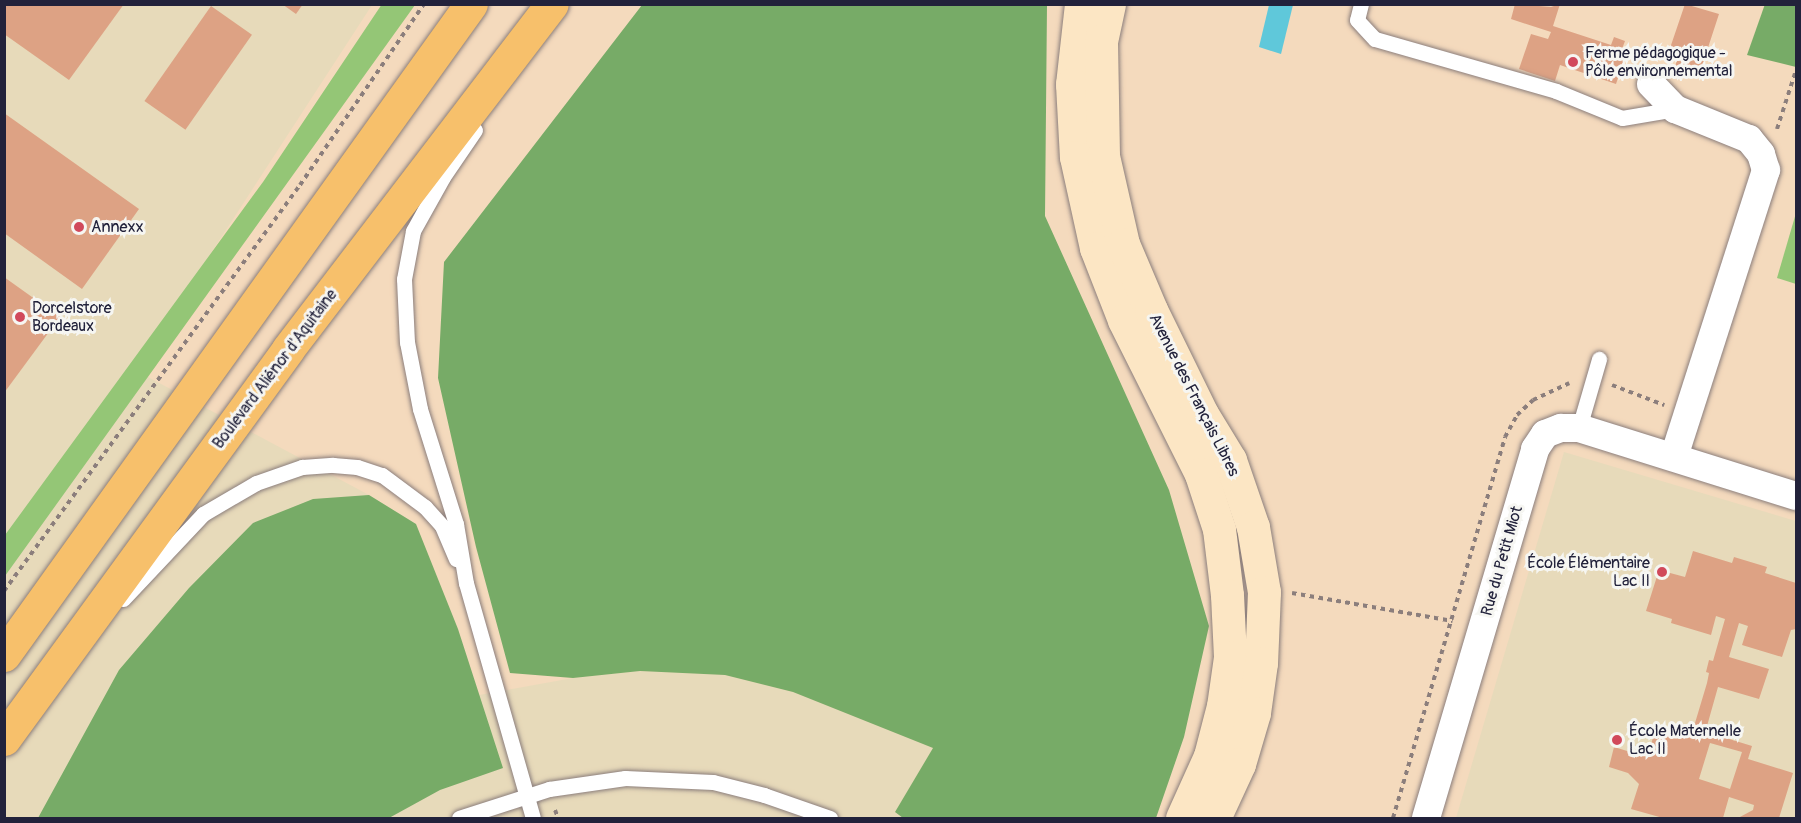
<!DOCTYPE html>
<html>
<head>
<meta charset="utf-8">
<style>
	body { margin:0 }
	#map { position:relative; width:1801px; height:823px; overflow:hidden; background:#f4dabd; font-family:Pangolin,sans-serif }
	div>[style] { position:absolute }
	.built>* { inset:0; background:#e7daba }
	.green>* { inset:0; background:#94c676 }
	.forest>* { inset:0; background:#77ab67 }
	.water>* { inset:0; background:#5fc8da }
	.building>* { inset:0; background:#dda284; transform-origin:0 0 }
	.path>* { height:4px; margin-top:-2px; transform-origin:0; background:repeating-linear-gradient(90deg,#8b7e7c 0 4.5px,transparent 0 9px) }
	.roads { filter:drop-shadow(0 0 2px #8b7e7c) drop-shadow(0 0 2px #8b7e7c) }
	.lane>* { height:15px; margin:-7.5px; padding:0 7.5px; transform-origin:7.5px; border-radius:7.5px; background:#fff }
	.street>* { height:28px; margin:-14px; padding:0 14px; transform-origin:14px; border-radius:14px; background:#fff }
	.secondary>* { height:33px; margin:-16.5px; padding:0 16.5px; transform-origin:16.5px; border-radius:16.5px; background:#fce6c4 }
	.highway>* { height:33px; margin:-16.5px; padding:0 16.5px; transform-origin:16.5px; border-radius:16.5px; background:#f7c06b }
	.dots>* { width:16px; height:16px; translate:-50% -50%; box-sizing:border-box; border:3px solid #f6f6f2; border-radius:50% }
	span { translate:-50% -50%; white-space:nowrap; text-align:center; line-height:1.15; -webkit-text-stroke:6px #f6f6f2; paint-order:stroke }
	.poi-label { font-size:16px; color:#22223b }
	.left { translate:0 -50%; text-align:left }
	.right { translate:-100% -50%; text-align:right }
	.street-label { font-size:16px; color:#22223b }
	.frame { position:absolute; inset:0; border:6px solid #22223b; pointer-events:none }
</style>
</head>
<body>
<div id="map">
	<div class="built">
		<i style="clip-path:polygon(5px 5px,372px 5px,135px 370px,369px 495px,416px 524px,479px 695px,573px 678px,640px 671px,725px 675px,793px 692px,933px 748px,895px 812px,903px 818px,5px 818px)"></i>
		<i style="clip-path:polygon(1564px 452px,1796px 521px,1796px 818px,1456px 818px)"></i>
	</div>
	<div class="green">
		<i style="clip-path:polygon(382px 4px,415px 5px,5px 576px,5px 535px,263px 182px)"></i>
		<i style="clip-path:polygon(1796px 213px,1796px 284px,1777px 278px)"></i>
	</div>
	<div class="forest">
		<i style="clip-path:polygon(1765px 4px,1796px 5px,1796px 67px,1747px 55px)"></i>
		<i style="clip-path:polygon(642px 5px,1047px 5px,1045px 216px,1169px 490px,1209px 626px,1184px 737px,1156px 818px,903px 818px,895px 812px,933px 748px,793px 692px,725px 675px,640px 671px,573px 678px,510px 673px,476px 547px,438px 378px,444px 262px)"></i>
		<i style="clip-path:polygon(369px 495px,416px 524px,458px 629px,503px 768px,440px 790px,389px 818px,38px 818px,119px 670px,189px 588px,253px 523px,313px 499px)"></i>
	</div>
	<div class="water">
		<i style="clip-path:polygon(1269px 5px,1293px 5px,1281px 54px,1259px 47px)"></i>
	</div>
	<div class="building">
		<i style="clip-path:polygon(4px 4px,124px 4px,69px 80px,4px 34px)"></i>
		<i style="clip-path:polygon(282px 4px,303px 4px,296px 14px)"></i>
		<i style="clip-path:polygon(1515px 4px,1551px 7px,1560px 4px,1553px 26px,1611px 45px,1614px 37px,1625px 41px,1622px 49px,1627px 50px,1616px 84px,1560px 65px,1555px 81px,1519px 69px,1531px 34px,1548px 39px,1551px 32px,1511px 19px)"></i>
		<i style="clip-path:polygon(1685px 4px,1719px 14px,1702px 66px,1699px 65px,1695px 77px,1674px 70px,1678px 57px,1668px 54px)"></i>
		<i style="left:211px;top:6px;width:50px;height:116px;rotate:35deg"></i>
		<i style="clip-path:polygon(4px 113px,139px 209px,82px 289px,4px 233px)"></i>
		<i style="clip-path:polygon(4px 277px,60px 317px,4px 393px)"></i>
		<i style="clip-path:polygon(evenodd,1693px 551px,1732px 563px,1734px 557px,1767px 567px,1765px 573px,1796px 583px,1796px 629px,1791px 630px,1782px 657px,1742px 645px,1748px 626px,1739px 623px,1729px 657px,1769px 669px,1759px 699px,1718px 687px,1707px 726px,1715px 728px,1713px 734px,1752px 746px,1748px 759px,1793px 773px,1779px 818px,1738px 818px,1753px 810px,1754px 805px,1729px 797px,1723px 818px,1663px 818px,1631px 809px,1639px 784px,1628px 773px,1609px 767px,1614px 747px,1647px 757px,1657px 725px,1690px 734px,1695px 723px,1707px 683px,1709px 673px,1706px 672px,1709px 660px,1713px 661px,1725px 619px,1716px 616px,1711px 635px,1671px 623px,1672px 619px,1646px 611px,1659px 570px,1685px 577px,1693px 551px,1710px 743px,1742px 752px,1730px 789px,1699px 779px,1710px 743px)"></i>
	</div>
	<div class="path">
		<i style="left:1777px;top:129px;width:62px;rotate:-72.1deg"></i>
		<i style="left:1612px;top:385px;width:56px;rotate:21deg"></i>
		<i style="left:4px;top:591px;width:502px;rotate:-53.91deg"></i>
		<i style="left:300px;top:185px;width:219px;rotate:-55.6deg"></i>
		<i style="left:1292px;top:593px;width:163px;rotate:9.9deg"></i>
		<i style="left:555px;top:810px;width:9px;rotate:69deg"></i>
		<i style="left:1393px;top:818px;width:397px;rotate:-73.6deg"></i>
		<i style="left:1505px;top:437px;width:25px;rotate:-61deg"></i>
		<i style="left:1517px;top:415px;width:22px;rotate:-43deg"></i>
		<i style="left:1533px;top:400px;width:40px;rotate:-25deg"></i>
	</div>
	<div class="roads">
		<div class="lane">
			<i style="left:1361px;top:4px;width:16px;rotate:104deg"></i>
			<i style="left:1357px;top:20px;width:26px;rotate:47deg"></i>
			<i style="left:1375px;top:39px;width:188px;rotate:16deg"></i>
			<i style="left:1556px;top:91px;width:71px;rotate:22.2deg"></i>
			<i style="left:1622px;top:118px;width:54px;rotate:-9.6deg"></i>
			<i style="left:475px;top:130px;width:57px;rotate:124.2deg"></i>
			<i style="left:443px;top:177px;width:62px;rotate:119.1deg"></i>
			<i style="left:413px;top:231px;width:49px;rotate:100.6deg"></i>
			<i style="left:404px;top:279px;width:63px;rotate:87.3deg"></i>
			<i style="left:407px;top:342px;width:68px;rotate:79deg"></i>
			<i style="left:420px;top:409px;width:121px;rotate:72.6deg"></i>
			<i style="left:456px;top:524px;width:60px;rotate:80.4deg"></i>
			<i style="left:466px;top:583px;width:244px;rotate:74.1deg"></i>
			<i style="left:1579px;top:428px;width:72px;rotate:-73.8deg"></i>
			<i style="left:123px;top:599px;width:117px;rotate:-46.7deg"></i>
			<i style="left:203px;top:514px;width:61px;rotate:-30.3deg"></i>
			<i style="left:256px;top:483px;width:49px;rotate:-19.2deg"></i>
			<i style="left:302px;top:467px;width:31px;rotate:-4deg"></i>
			<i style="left:333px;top:465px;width:24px;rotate:5deg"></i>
			<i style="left:357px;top:467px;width:26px;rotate:18deg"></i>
			<i style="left:382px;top:475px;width:54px;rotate:36.7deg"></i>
			<i style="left:425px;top:507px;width:25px;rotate:48deg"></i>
			<i style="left:442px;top:526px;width:36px;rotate:67deg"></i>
			<i style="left:459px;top:818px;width:95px;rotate:-17.9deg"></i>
			<i style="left:549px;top:789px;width:77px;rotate:-8.2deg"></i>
			<i style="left:625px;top:778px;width:88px;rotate:2.6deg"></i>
			<i style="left:713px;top:782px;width:53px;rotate:14.3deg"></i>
			<i style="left:764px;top:795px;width:70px;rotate:19.2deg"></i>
		</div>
		<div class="street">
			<i style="left:1651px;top:84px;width:35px;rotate:46deg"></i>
			<i style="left:1675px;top:109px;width:80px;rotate:22.1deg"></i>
			<i style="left:1749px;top:139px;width:19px;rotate:51deg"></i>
			<i style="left:1761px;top:154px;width:17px;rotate:73deg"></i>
			<i style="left:1766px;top:170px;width:301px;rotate:107.8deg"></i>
			<i style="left:1426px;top:818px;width:385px;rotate:-73.5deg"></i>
			<i style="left:1535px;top:449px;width:18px;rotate:-56deg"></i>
			<i style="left:1545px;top:434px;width:17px;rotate:-21deg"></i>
			<i style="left:1561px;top:428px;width:18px"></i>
			<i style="left:1579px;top:428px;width:227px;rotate:17.4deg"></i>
		</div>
		<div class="secondary">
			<i style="left:1081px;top:4px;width:81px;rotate:96.4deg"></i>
			<i style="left:1072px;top:84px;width:73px;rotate:86.9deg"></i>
			<i style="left:1076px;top:157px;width:93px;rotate:77.6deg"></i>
			<i style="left:1096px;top:248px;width:77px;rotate:68.7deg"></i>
			<i style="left:1124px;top:320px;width:172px;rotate:63.4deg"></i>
			<i style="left:1201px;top:474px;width:58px;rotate:71.9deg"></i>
			<i style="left:1219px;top:529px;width:66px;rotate:83.1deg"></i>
			<i style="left:1227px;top:595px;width:62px;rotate:87.2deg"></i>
			<i style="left:1230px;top:657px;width:49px;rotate:98.1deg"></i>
			<i style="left:1223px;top:706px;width:52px;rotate:104.6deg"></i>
			<i style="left:1210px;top:756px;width:68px;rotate:114.3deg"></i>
			<i style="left:1109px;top:4px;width:38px;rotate:102deg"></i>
			<i style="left:1101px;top:41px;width:115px;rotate:89deg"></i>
			<i style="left:1103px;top:156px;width:90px;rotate:77.2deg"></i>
			<i style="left:1123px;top:244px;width:72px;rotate:67deg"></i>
			<i style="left:1151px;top:310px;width:116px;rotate:63.9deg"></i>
			<i style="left:1202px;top:414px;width:54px;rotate:58.7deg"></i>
			<i style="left:1230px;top:460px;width:71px;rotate:71.1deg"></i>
			<i style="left:1253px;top:527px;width:66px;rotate:80.4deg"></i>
			<i style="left:1264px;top:592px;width:71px;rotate:92.4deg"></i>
			<i style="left:1261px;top:663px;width:50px;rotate:98deg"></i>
			<i style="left:1254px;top:713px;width:53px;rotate:106.4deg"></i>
			<i style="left:1239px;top:764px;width:60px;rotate:114.8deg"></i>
		</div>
		<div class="highway">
			<i style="left:4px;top:655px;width:801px;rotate:-54.35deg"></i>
			<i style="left:4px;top:739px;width:482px;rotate:-53.9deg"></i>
			<i style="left:288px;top:349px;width:434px;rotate:-52.6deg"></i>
		</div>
	</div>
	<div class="dots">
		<i style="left:1573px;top:62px;background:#d1495b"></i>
		<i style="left:79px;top:227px;background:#d1495b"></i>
		<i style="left:20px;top:317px;background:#d1495b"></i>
		<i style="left:1662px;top:572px;background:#d1495b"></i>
		<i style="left:1617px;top:740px;background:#d1495b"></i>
	</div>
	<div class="poi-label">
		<span class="left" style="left:1585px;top:62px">Ferme pédagogique -<br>Pôle environnemental</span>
		<span class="left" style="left:91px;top:227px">Annexx</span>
		<span class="left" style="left:32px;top:317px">Dorcelstore<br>Bordeaux</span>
		<span class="right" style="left:1650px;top:572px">École Élémentaire<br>Lac II</span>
		<span class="left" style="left:1629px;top:740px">École Maternelle<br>Lac II</span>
	</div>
	<div class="street-label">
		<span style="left:275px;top:369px;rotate:-53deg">Boulevard Aliénor d'Aquitaine</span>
		<span style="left:1194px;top:395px;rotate:63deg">Avenue des Français Libres</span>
		<span style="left:1502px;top:561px;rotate:-74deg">Rue du Petit Miot</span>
	</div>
	<div class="frame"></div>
</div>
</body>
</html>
